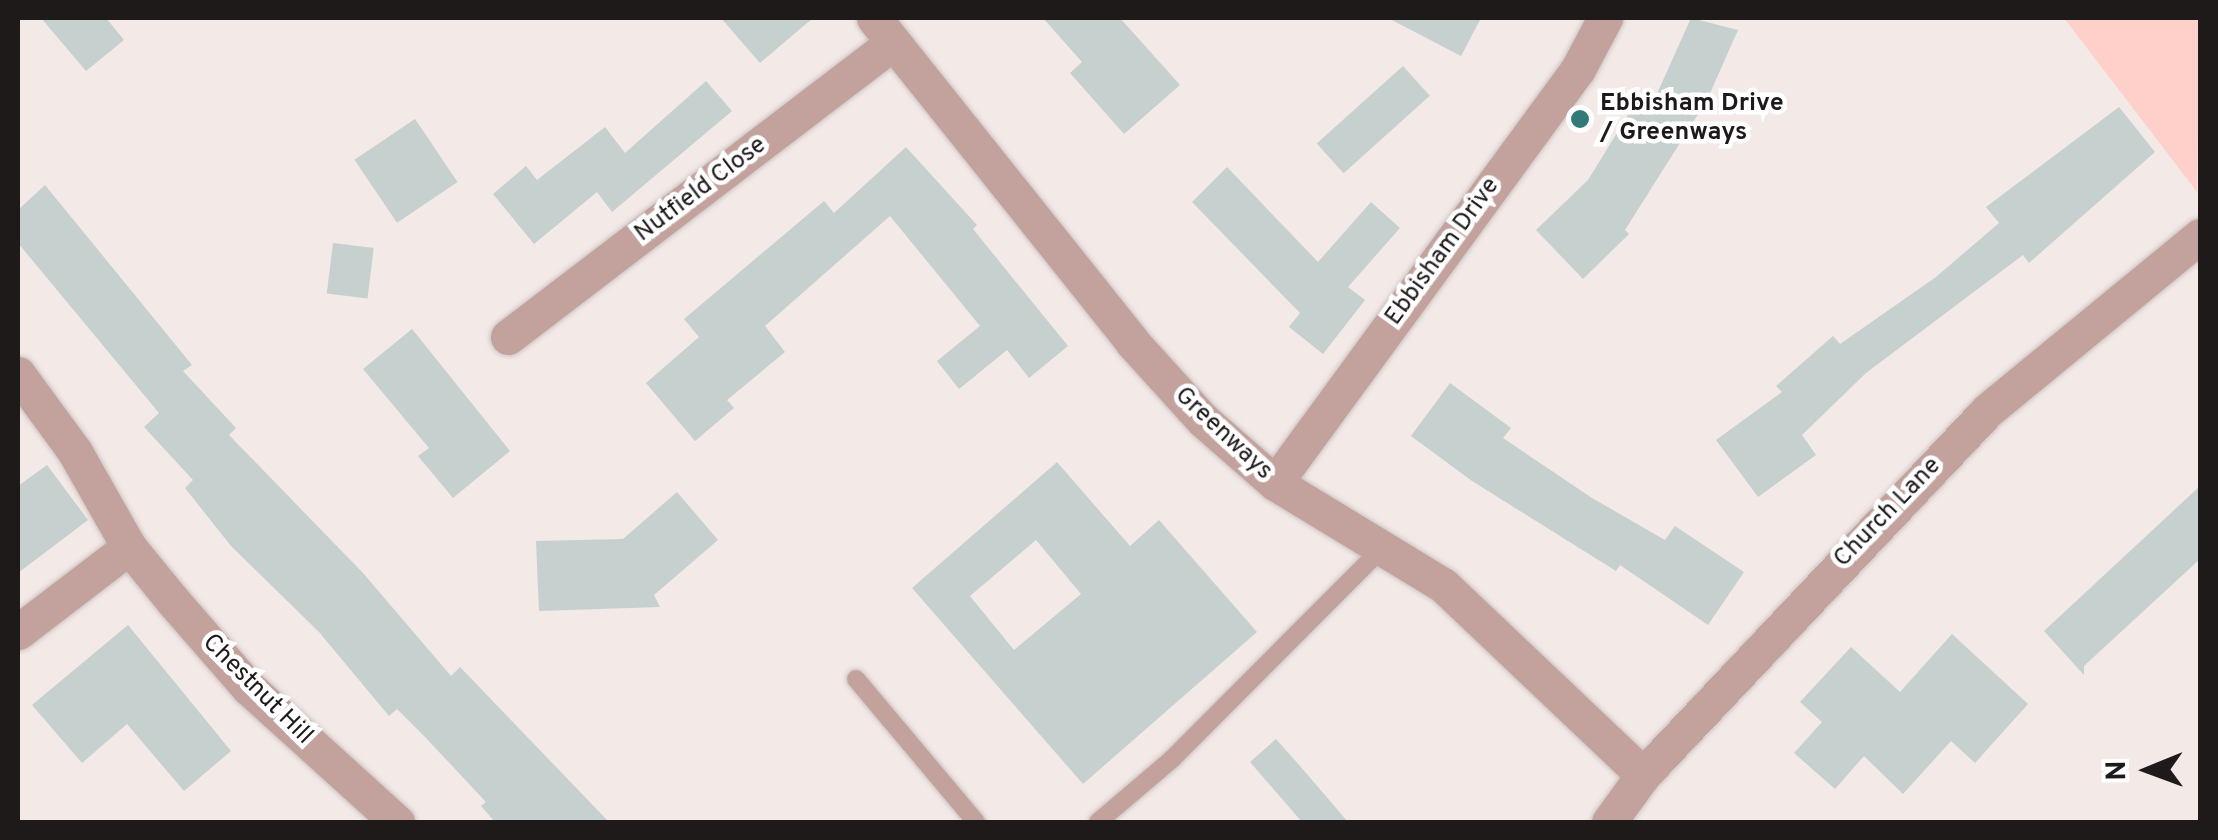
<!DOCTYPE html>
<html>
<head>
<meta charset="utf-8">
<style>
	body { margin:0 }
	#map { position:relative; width:2218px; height:840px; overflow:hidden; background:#f3e9e7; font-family:Overpass,sans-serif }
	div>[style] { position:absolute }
	.green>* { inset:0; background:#fed0c9 }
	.building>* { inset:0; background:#c6d0cf; transform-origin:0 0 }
	.roads { filter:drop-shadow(0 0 2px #ccc4c2) drop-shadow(0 0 2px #ccc4c2) }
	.service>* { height:18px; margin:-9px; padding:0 9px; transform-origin:9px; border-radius:9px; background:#c3a29d }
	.minor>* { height:35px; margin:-17.5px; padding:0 17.5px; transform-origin:17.5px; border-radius:17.5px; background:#c3a29d }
	.dots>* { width:28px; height:28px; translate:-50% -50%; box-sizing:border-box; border:5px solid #fff; border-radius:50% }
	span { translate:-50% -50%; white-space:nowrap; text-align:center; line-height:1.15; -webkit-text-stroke:9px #fff; paint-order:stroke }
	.poi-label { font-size:25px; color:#1d1a19; font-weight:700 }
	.left { translate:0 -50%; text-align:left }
	.street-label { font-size:25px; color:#1d1a19 }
	.frame { position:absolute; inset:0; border:20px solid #1d1a19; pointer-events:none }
	.north { position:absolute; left:2098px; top:720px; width:100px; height:100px; -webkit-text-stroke:8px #fff; paint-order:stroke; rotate:269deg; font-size:28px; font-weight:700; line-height:40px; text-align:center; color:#1d1a19 }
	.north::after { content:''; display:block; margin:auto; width:35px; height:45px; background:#1d1a19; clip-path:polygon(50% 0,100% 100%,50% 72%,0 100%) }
</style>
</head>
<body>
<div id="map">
	<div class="green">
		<i style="clip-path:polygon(2064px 18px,2200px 18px,2197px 192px)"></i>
	</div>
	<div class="building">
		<i style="clip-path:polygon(41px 18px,106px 18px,124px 40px,86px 71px)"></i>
		<i style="clip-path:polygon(721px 18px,813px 18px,760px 63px)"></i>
		<i style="clip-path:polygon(1043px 18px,1120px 18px,1180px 85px,1124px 134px,1070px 73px,1082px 62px)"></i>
		<i style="clip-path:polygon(1388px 18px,1481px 18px,1461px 56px)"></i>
		<i style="clip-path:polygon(1691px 18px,1738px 30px,1707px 100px,1625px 230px,1629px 234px,1583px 279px,1536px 230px,1588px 180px,1644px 89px,1656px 96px)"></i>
		<i style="left:1403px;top:66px;width:40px;height:116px;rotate:48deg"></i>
		<i style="clip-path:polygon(706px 81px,732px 111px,612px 212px,597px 192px,534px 244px,493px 194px,526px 166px,537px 180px,605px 127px,625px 153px)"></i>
		<i style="clip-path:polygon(2119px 107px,2155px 152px,2029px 263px,2023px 255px,1866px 373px,1802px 435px,1816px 455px,1758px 497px,1716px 440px,1782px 392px,1776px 386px,1833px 336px,1840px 344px,1936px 277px,1999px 223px,1986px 207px)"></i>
		<i style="left:415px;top:119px;width:76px;height:73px;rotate:56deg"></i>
		<i style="clip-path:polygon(906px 147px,977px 225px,973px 229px,1068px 346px,1029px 378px,1007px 350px,959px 389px,937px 361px,980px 326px,890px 216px,765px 326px,785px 352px,727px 400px,734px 408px,695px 441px,646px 383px,699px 337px,684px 319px,824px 201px,834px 213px)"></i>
		<i style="clip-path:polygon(1227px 167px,1318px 262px,1371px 202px,1400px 228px,1348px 287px,1365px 300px,1323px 354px,1289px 327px,1300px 313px,1192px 202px)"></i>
		<i style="clip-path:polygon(45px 185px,192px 365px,183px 371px,236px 428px,229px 435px,363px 573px,451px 676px,460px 667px,609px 822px,495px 822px,481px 806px,486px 802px,425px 737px,397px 709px,389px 716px,319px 632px,231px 546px,185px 488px,193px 480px,144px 427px,159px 413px,18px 243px,18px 210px)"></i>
		<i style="left:333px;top:243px;width:41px;height:51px;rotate:7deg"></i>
		<i style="clip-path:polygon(412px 329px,510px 451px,453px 498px,418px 456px,429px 448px,363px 369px)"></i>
		<i style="clip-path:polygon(1450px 383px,1511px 428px,1503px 438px,1592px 498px,1665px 540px,1675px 526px,1744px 572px,1708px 625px,1620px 565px,1616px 571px,1472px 481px,1411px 436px)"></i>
		<i style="clip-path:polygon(evenodd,1057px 462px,1130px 546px,1159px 520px,1257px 632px,1083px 784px,912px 588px,1057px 462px,1036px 540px,1081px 594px,1014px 650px,970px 596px,1036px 540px)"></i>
		<i style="clip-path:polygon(47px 465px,88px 520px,18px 573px,18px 486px)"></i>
		<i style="clip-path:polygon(2200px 486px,2200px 559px,2084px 666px,2084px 675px,2044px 631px)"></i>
		<i style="clip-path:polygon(677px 492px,718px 540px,654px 595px,660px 607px,539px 611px,536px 541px,623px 539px)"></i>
		<i style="clip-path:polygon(128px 625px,231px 751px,184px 791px,127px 724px,82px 763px,32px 705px)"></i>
		<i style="clip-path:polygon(1952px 634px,2028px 704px,1975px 763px,1951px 741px,1903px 794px,1864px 756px,1835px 789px,1794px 753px,1822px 722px,1800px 702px,1851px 647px,1900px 692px)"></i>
		<i style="clip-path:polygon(1276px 739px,1300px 766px,1348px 822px,1302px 822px,1250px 762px)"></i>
	</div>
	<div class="roads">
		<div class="service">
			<i style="left:856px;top:679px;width:187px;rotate:50deg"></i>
			<i style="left:1098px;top:822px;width:97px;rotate:-40.4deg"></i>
			<i style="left:1172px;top:759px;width:298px;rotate:-45.1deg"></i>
		</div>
		<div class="minor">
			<i style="left:874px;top:18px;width:416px;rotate:51.4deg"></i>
			<i style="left:1133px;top:343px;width:104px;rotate:47.7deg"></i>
			<i style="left:1203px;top:420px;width:96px;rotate:41.2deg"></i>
			<i style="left:1275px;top:483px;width:197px;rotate:31.3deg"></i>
			<i style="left:1443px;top:585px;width:276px;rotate:43.5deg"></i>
			<i style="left:508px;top:337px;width:484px;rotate:-37.4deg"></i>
			<i style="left:18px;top:374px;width:97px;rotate:53.8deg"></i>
			<i style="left:75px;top:452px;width:109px;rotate:60.4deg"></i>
			<i style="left:129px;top:547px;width:70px;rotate:50.8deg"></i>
			<i style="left:173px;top:601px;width:116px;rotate:48.9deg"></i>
			<i style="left:249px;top:688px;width:200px;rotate:42.2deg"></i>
			<i style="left:1275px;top:483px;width:513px;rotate:-53.8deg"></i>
			<i style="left:1578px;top:69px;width:58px;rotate:-62.1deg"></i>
			<i style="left:18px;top:632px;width:140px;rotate:-37.4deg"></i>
			<i style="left:1609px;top:822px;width:58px;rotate:-54.1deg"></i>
			<i style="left:1643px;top:775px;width:502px;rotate:-46.61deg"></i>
			<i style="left:1988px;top:410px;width:274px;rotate:-39.4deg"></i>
		</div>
	</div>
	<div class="dots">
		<i style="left:1580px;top:119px;background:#317a77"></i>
	</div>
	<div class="poi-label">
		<span class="left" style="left:1600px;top:119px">Ebbisham Drive<br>/ Greenways</span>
	</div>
	<div class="street-label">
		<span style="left:701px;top:190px;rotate:-37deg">Nutfield Close</span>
		<span style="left:1443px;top:252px;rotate:-54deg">Ebbisham Drive</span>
		<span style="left:1223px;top:434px;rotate:43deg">Greenways</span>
		<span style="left:1888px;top:513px;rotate:-46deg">Church Lane</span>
		<span style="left:257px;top:690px;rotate:45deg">Chestnut Hill</span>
	</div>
	<div class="frame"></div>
	<div class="north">N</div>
</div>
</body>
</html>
